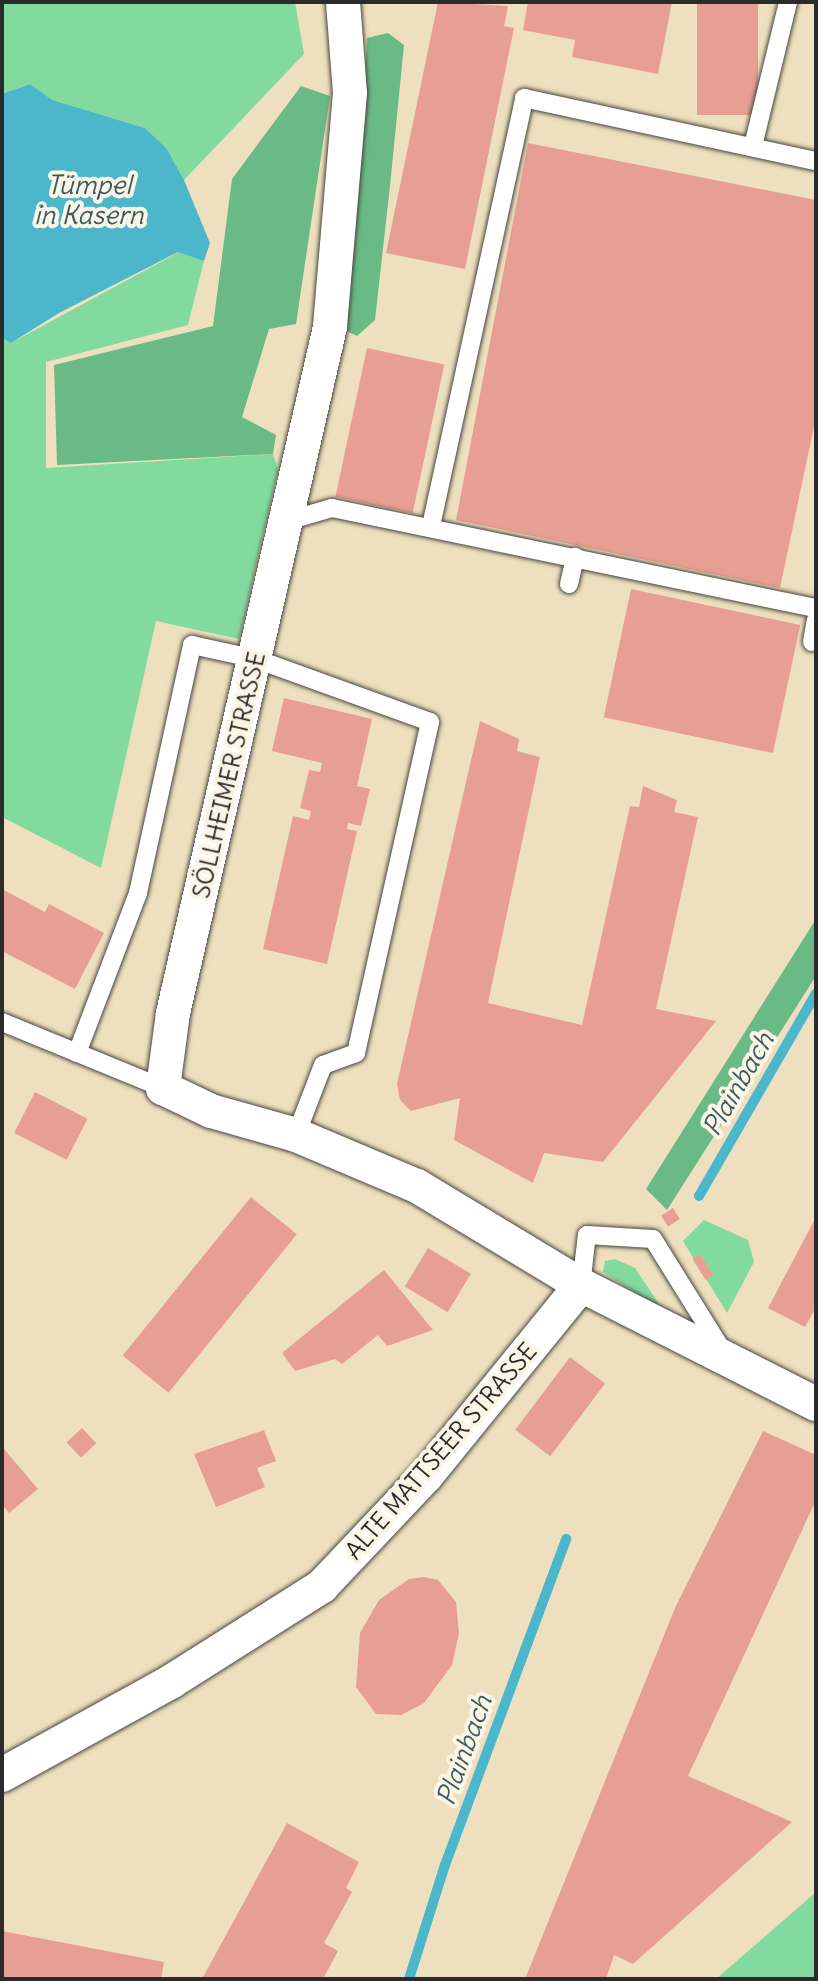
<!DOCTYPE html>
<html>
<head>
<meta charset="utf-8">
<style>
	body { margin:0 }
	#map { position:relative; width:818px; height:1981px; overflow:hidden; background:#eee0be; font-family:Delius,sans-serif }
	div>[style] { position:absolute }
	.green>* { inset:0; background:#83da9f }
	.forest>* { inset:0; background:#6aba86 }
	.water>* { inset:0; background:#4cb7ca }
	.stream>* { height:10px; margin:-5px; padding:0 5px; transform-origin:5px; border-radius:5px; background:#4cb7ca }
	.building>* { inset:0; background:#e79f94; transform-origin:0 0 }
	.roads { filter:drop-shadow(0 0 2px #484641) drop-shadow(0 0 2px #484641) }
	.service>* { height:18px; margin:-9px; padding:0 9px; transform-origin:9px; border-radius:9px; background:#fff }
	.minor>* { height:34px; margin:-17px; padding:0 17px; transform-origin:17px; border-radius:17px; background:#fff }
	span { translate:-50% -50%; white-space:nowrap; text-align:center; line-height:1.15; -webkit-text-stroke:8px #fcf5e5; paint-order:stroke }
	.street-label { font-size:24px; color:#2b2b2b }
	.water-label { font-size:26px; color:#375c63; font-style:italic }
	.frame { position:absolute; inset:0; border:4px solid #2b2b2b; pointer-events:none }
</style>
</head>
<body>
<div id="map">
	<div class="green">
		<i style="clip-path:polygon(2px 2px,295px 2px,304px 54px,184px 180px,167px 149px,145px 128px,51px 100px,30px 84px,2px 94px)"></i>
		<i style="clip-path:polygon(179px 252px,204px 261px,188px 325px,46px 362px,46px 468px,273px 454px,278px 469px,239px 639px,156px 621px,101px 868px,2px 817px,2px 338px,11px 343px)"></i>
		<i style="clip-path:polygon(704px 1220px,748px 1240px,754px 1262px,727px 1313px,683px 1241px)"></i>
		<i style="clip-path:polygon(615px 1259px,635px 1268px,663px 1310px,603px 1272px,605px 1261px)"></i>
		<i style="clip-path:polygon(816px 1892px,816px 1979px,716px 1979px)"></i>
	</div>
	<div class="forest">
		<i style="clip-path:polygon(388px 33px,404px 45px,390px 186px,375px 320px,357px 336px,340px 328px,359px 182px,367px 38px)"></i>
		<i style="clip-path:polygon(301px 86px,330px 96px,296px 324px,269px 329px,242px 417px,276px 435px,273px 454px,57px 465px,54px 365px,213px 326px,232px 179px)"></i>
		<i style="clip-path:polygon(816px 919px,816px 976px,667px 1210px,646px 1189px)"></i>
	</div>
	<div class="water">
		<i style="clip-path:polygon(30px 84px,52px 100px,145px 128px,167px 149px,184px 180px,210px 243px,204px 261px,178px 252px,59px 313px,11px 343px,2px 338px,2px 94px)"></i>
	</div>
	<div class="stream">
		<i style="left:699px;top:1196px;width:234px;rotate:-60deg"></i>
		<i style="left:409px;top:1979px;width:120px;rotate:-72.5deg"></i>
		<i style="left:445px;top:1865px;width:348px;rotate:-69.6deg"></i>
	</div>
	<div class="building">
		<i style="clip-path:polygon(438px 2px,508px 6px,504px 26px,514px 28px,465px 269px,386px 253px)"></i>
		<i style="clip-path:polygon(528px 2px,672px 2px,658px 74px,572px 57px,575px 40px,523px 30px)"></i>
		<i style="left:697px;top:2px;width:61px;height:113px"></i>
		<i style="clip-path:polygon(528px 143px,816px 200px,816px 417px,780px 588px,456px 520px)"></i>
		<i style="left:367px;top:348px;width:79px;height:152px;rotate:12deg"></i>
		<i style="left:631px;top:589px;width:173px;height:131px;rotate:12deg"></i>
		<i style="clip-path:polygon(284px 698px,372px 719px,357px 786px,370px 789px,361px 826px,348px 823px,347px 829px,357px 831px,327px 964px,263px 949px,293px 816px,309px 820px,311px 811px,300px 808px,309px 770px,320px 772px,322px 763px,272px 751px)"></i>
		<i style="clip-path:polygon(480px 721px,519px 739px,517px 751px,540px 757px,488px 1003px,582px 1025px,630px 806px,639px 807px,643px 786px,677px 800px,674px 812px,698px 817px,656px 1009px,716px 1021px,603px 1162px,544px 1153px,533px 1183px,454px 1140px,460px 1098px,411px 1111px,400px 1100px,397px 1084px)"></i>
		<i style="clip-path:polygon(2px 889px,45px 912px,49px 904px,104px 933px,75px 989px,2px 951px)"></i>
		<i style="left:35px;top:1092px;width:59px;height:46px;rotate:27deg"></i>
		<i style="left:251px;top:1197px;width:59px;height:204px;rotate:39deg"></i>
		<i style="left:673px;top:1208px;width:13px;height:14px;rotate:58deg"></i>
		<i style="clip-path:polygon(816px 1217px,816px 1307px,805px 1327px,768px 1308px)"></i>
		<i style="left:428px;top:1248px;width:50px;height:45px;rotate:31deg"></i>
		<i style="left:700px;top:1254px;width:25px;height:9px;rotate:58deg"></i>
		<i style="clip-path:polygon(384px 1270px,433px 1330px,387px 1346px,378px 1335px,342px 1364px,335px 1359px,295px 1371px,282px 1353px)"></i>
		<i style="left:570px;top:1357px;width:44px;height:91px;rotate:37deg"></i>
		<i style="left:82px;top:1428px;width:21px;height:21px;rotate:47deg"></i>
		<i style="clip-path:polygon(264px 1430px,276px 1461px,257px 1468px,265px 1487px,216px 1507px,194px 1454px)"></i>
		<i style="clip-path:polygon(763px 1431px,816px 1455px,816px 1500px,688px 1776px,792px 1822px,633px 1964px,614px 1955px,606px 1979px,525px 1979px,675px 1608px)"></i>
		<i style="clip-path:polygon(4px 1449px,38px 1489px,9px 1513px,2px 1504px)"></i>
		<i style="clip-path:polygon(424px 1577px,438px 1580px,456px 1602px,459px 1633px,452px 1665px,424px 1703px,401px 1715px,376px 1714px,356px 1687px,360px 1633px,379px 1600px,409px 1579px)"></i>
		<i style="clip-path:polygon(287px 1823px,359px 1862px,346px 1888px,352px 1892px,324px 1943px,338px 1951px,323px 1979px,202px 1979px)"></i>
		<i style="clip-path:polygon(2px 1931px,164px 1962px,161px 1979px,2px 1979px)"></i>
	</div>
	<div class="roads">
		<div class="service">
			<i style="left:753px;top:146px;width:148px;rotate:-76.3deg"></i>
			<i style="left:287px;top:521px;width:47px;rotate:-16.1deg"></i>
			<i style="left:332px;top:508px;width:494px;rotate:11.7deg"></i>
			<i style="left:431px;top:526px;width:438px;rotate:-77.7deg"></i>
			<i style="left:524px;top:98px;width:299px;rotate:12.2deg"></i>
			<i style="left:569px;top:584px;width:28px;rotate:-77deg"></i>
			<i style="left:812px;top:642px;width:22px;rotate:-80deg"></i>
			<i style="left:2px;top:1022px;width:174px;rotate:22.3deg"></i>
			<i style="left:77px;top:1053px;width:171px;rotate:-69.1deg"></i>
			<i style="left:138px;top:893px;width:254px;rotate:-77.7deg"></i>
			<i style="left:192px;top:645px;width:66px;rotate:12.3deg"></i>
			<i style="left:256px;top:659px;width:185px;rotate:19.9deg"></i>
			<i style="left:430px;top:722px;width:339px;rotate:102.6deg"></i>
			<i style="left:356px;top:1053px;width:35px;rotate:160deg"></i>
			<i style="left:323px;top:1065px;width:75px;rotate:111.1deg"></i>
			<i style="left:581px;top:1285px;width:50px;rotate:-83.2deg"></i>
			<i style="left:587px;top:1235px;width:66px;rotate:3.5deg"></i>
			<i style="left:653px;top:1239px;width:131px;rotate:58.1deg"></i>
		</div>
		<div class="minor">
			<i style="left:343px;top:2px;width:91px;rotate:85.6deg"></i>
			<i style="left:350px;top:93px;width:235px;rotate:94.9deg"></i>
			<i style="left:330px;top:327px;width:704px;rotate:102.89deg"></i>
			<i style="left:173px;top:1013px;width:76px;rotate:97.6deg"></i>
			<i style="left:163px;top:1088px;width:53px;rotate:25.6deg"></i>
			<i style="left:211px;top:1111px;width:88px;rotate:15.8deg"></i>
			<i style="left:296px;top:1135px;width:131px;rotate:22.9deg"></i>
			<i style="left:417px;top:1186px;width:192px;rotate:31.1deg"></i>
			<i style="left:581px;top:1285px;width:263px;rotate:26.9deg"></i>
			<i style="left:2px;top:1775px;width:194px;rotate:-28.9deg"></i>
			<i style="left:172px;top:1681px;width:178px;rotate:-32.3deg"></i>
			<i style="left:322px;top:1586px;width:151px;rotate:-46.6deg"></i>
			<i style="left:426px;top:1476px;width:246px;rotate:-50.9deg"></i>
		</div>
	</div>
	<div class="street-label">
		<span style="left:229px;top:775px;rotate:-77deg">SÖLLHEIMER STRASSE</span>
		<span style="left:441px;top:1451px;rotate:-49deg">ALTE MATTSEER STRASSE</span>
	</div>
	<div class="water-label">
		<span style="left:89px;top:200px">Tümpel<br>in Kasern</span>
		<span style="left:738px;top:1084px;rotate:-60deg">Plainbach</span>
		<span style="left:464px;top:1750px;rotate:-70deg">Plainbach</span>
	</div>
	<div class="frame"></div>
</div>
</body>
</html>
